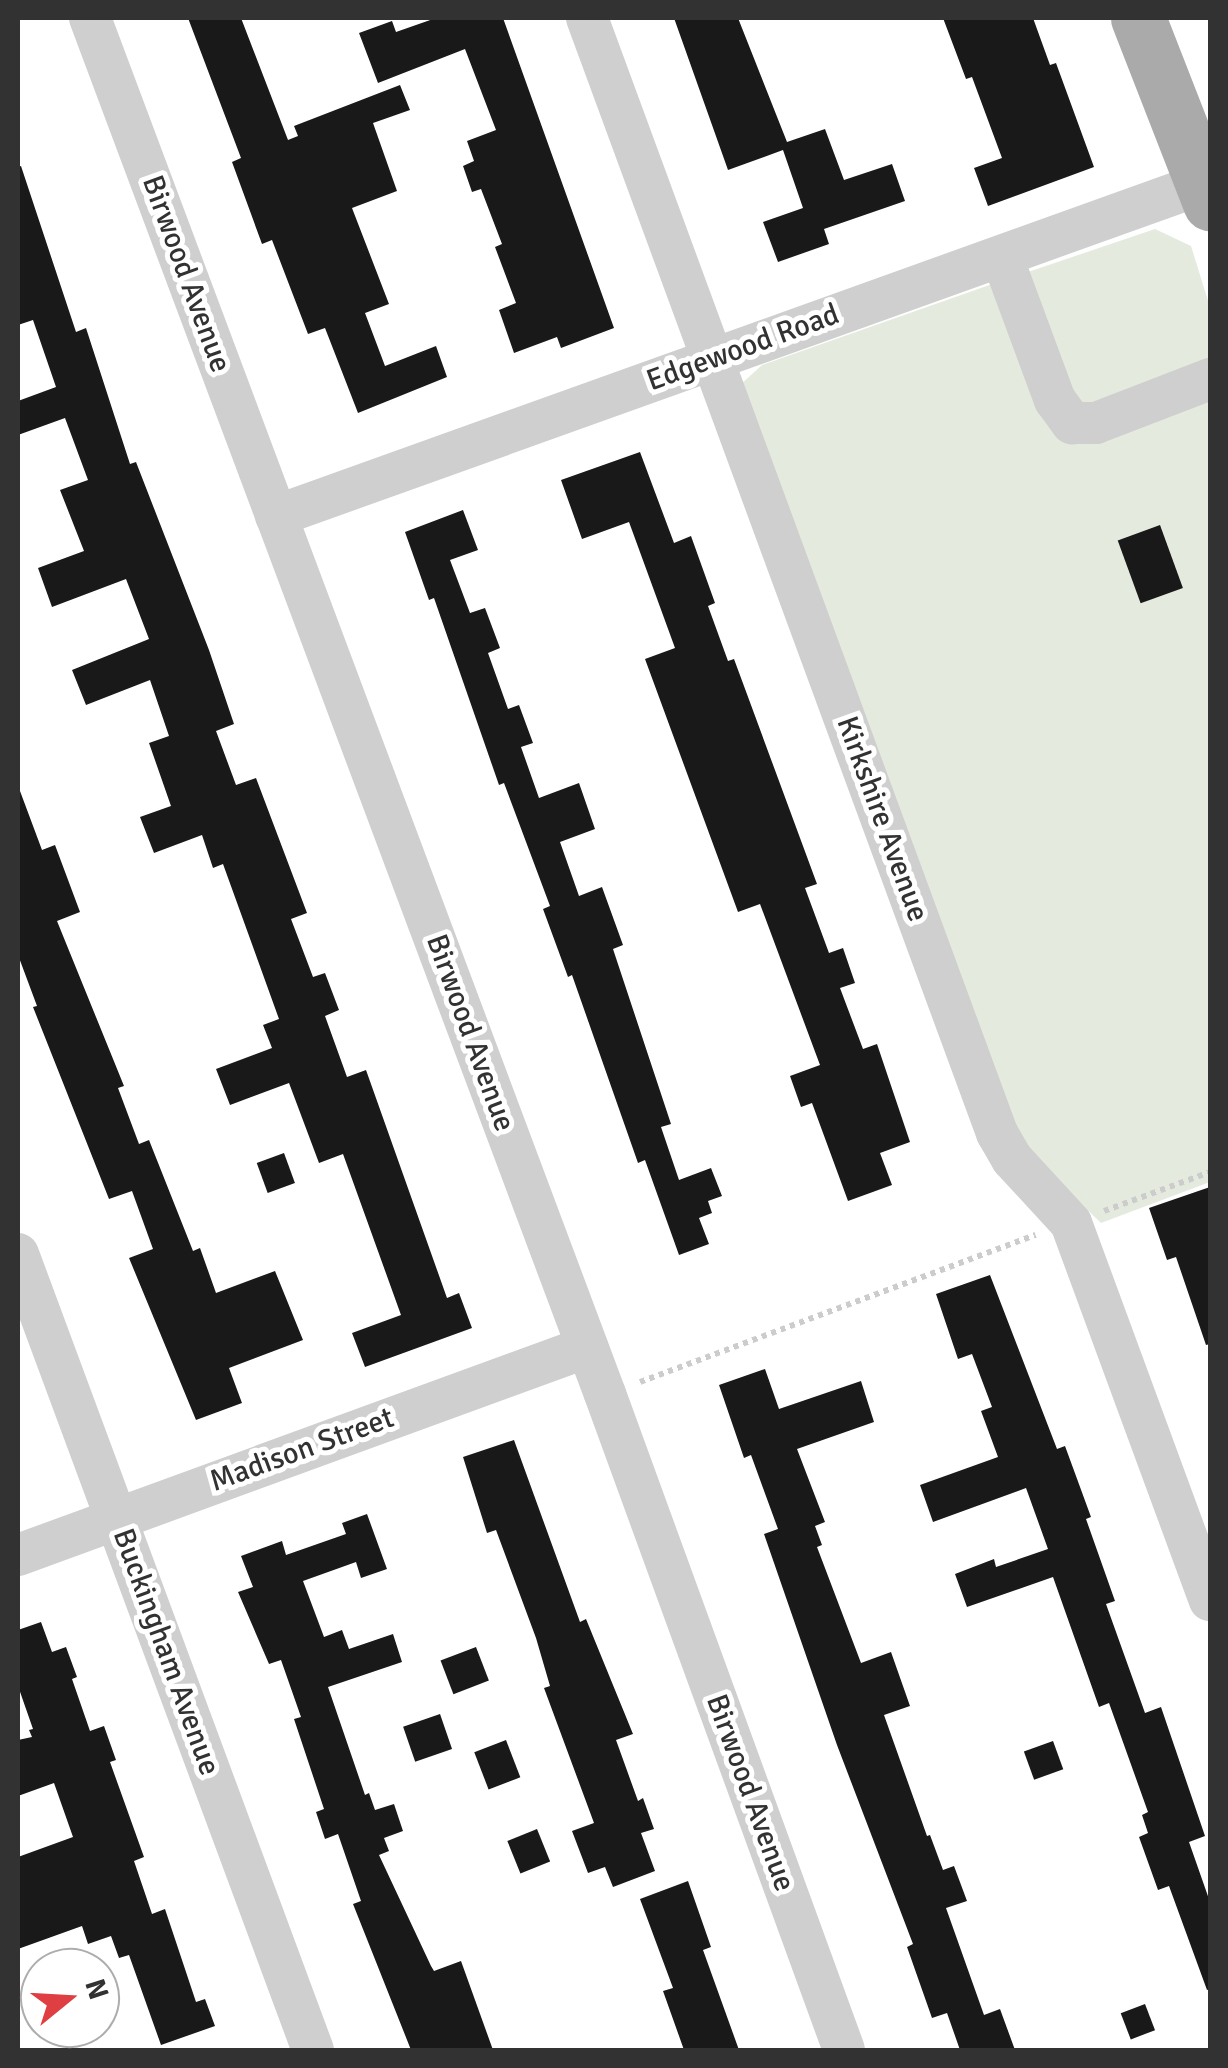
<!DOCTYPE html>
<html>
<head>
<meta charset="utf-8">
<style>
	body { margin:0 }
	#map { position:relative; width:1228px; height:2068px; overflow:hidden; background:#fff; font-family:Signika,sans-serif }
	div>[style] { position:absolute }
	.green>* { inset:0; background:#e4ebde }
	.building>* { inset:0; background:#191919; transform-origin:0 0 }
	.path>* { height:6px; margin-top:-3px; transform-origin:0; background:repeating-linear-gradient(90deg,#ccc 0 5px,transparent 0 10px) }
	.minor>* { height:42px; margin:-21px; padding:0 21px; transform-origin:21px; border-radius:21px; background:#cfcfcf }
	.major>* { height:55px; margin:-27.5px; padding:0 27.5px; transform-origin:27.5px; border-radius:27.5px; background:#aaa }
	span { translate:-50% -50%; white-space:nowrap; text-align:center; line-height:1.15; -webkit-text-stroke:10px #fff; paint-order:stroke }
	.street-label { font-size:30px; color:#323232 }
	.frame { position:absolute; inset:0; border:20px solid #323232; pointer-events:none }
	.north { position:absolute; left:20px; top:1948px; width:100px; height:100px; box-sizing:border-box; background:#fff; border:2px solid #adadad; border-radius:50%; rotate:72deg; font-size:28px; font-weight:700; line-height:40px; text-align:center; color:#323232 }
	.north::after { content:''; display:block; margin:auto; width:35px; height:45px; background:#df3e43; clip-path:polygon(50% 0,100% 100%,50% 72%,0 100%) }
</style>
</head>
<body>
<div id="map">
	<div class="green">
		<i style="clip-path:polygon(1155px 229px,1191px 246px,1210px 307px,1210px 364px,1098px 408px,1076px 404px,1028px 272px)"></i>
		<i style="clip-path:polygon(998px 282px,1044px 408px,1210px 391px,1210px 1182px,1101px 1223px,1024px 1148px,740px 385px,762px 365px)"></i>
	</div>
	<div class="building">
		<i style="clip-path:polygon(188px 18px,241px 18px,288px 140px,298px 136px,294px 126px,400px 85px,410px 110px,373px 123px,397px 191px,352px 208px,389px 304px,365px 313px,385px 366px,436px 346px,447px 377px,358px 413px,325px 328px,308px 334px,272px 240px,262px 244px,232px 162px,241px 158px)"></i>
		<i style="clip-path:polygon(436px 18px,503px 18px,614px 328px,561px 348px,557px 337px,514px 353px,499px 310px,516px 303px,495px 247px,502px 244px,481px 189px,472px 192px,463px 166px,474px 161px,467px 141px,496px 130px,465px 49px,378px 83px,359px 33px,392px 21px,396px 32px)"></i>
		<i style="clip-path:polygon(674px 18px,738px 18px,787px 142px,825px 129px,844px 180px,892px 164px,905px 201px,824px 229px,829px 244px,778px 262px,763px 222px,803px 208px,783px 150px,728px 170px)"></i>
		<i style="clip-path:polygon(943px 18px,1033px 18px,1050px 65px,1056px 63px,1094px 167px,988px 206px,974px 168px,1002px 158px,972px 77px,966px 79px)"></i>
		<i style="clip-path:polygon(21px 166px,76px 332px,86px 328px,130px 464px,136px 462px,209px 650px,234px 724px,216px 731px,236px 785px,256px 778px,307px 913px,291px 919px,313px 977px,325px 973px,339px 1010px,325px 1016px,347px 1077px,366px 1070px,447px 1298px,459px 1293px,472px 1328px,365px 1367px,352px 1333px,401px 1315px,343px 1154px,319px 1163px,289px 1083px,230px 1105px,216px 1069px,272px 1048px,263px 1025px,279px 1019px,223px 864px,213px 868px,202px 835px,154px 853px,140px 817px,171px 806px,149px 743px,169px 736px,150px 680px,86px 705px,72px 670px,149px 639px,126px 579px,52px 607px,38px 568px,84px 551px,60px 490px,88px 480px,65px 418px,18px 435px,18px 401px,56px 387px,33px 320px,18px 325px,18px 167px)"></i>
		<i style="clip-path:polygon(640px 452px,674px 543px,691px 536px,715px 603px,708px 606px,728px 661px,734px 659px,817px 884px,805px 888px,829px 953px,843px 948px,855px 983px,840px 988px,863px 1049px,877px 1044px,910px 1142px,880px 1153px,892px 1185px,848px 1201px,812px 1103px,801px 1107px,790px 1076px,820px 1065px,760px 904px,738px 912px,645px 659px,675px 648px,629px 522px,582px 539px,561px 480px)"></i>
		<i style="clip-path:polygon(463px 510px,478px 550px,450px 560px,470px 613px,485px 608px,500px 648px,488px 653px,508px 709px,519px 705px,533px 743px,521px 747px,539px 798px,579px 783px,595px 829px,560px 842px,579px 896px,602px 887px,623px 945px,613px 949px,671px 1124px,661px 1127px,679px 1180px,711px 1168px,722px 1196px,708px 1201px,712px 1213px,699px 1218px,709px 1244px,679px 1255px,645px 1160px,638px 1163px,572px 975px,568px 977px,543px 909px,550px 906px,504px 783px,499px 785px,434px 598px,429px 600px,405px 532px)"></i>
		<i style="left:1160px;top:525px;width:67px;height:45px;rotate:70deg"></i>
		<i style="clip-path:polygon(20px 791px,42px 850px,55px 845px,80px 912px,57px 921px,124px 1086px,118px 1088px,139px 1144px,149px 1140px,193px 1251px,200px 1248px,216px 1293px,275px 1271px,303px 1340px,229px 1368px,242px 1403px,196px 1420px,129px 1258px,153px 1249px,132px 1191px,109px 1199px,33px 1007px,37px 1006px,18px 955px)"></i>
		<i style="left:284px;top:1153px;width:32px;height:29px;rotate:70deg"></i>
		<i style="clip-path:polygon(1210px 1187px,1210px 1344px,1206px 1345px,1176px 1257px,1167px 1260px,1149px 1208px)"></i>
		<i style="clip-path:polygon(990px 1275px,1057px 1449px,1065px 1446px,1091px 1517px,1086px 1519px,1115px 1601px,1106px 1604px,1145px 1713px,1161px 1707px,1205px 1836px,1189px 1842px,1210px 1902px,1210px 1989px,1207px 1990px,1169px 1886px,1158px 1890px,1139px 1837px,1148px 1833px,1142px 1815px,1148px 1812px,1109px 1703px,1099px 1707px,1053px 1577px,967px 1607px,955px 1574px,994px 1559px,996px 1567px,1048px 1549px,1026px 1488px,933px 1522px,920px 1485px,998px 1457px,981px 1411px,992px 1407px,972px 1354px,958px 1359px,936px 1294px)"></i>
		<i style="clip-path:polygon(765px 1369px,779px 1409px,861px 1381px,874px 1422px,797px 1449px,825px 1522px,815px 1526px,822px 1545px,817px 1547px,861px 1663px,891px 1652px,910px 1706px,884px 1715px,927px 1836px,930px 1835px,943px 1870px,954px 1866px,967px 1901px,946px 1908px,984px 2015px,1000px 2009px,1015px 2050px,960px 2050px,947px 2013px,932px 2018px,907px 1947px,913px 1944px,837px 1745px,764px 1534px,778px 1529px,751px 1455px,744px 1458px,719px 1385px)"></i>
		<i style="clip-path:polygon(514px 1440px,580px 1622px,586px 1619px,633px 1734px,616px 1740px,638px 1801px,643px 1798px,654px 1829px,641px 1833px,655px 1871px,613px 1887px,605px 1867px,588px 1873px,572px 1831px,594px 1823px,544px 1688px,550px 1686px,536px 1638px,496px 1530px,487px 1533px,463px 1457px)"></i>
		<i style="clip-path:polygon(367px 1514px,387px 1569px,361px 1578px,356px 1562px,303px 1581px,324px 1637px,342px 1630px,349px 1649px,393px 1634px,402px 1662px,328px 1687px,365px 1795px,369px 1793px,375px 1810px,394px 1804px,403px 1831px,384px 1838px,389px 1851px,379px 1855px,431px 1966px,434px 1971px,461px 1961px,493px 2050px,411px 2050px,353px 1904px,361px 1901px,338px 1834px,325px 1839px,316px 1812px,324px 1809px,294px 1719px,301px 1717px,281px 1660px,269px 1664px,238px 1592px,253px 1587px,241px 1556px,282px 1541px,286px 1555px,346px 1534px,342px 1523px)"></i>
		<i style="clip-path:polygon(41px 1622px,52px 1652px,66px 1647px,77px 1677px,72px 1679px,90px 1731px,104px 1726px,116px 1760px,110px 1762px,144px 1857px,134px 1861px,152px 1914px,165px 1909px,196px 2002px,205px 1999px,215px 2026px,161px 2045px,129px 1955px,119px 1958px,111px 1936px,88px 1944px,82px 1926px,18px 1949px,18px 1857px,73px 1837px,54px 1783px,18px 1796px,18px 1740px,32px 1737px,29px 1730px,33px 1729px,18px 1686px,18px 1630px)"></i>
		<i style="left:476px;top:1647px;width:36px;height:38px;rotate:69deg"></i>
		<i style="left:440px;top:1714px;width:37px;height:39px;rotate:71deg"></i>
		<i style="left:506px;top:1740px;width:40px;height:34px;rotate:69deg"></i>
		<i style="left:1053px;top:1741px;width:30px;height:31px;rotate:70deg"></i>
		<i style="left:537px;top:1829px;width:35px;height:32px;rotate:68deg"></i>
		<i style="clip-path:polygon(688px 1881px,711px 1947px,703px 1950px,739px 2050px,684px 2050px,663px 1991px,673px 1988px,640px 1899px)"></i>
		<i style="left:1145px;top:2004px;width:28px;height:26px;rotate:69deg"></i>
	</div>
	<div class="path">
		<i style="left:1104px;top:1211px;width:113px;rotate:-20.2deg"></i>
		<i style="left:640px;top:1382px;width:422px;rotate:-20.4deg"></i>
	</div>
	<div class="minor">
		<i style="left:90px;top:18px;width:1469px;rotate:69.48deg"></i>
		<i style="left:605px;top:1394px;width:698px;rotate:69.98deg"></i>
		<i style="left:587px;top:18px;width:1188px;rotate:69.81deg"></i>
		<i style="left:997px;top:1133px;width:30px;rotate:60deg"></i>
		<i style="left:1012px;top:1159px;width:87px;rotate:47.3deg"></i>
		<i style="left:1071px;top:1223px;width:402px;rotate:69.8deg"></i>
		<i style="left:1002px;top:257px;width:153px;rotate:69.7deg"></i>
		<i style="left:1055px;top:400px;width:29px;rotate:54deg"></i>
		<i style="left:1072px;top:423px;width:24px"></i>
		<i style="left:1096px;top:423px;width:122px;rotate:-21.1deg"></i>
		<i style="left:276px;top:516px;width:992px;rotate:-19.73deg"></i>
		<i style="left:18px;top:1254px;width:849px;rotate:69.67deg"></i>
		<i style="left:18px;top:1555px;width:606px;rotate:-20.08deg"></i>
	</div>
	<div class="major">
		<i style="left:1138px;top:18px;width:199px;rotate:68.7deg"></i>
	</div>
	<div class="street-label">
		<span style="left:186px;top:274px;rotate:70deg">Birwood Avenue</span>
		<span style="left:743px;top:348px;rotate:-20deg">Edgewood Road</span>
		<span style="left:882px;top:819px;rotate:70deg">Kirkshire Avenue</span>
		<span style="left:470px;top:1033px;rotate:70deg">Birwood Avenue</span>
		<span style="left:302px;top:1450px;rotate:-20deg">Madison Street</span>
		<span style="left:166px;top:1652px;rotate:70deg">Buckingham Avenue</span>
		<span style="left:750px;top:1793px;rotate:70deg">Birwood Avenue</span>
	</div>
	<div class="frame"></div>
	<div class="north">N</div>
</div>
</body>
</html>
